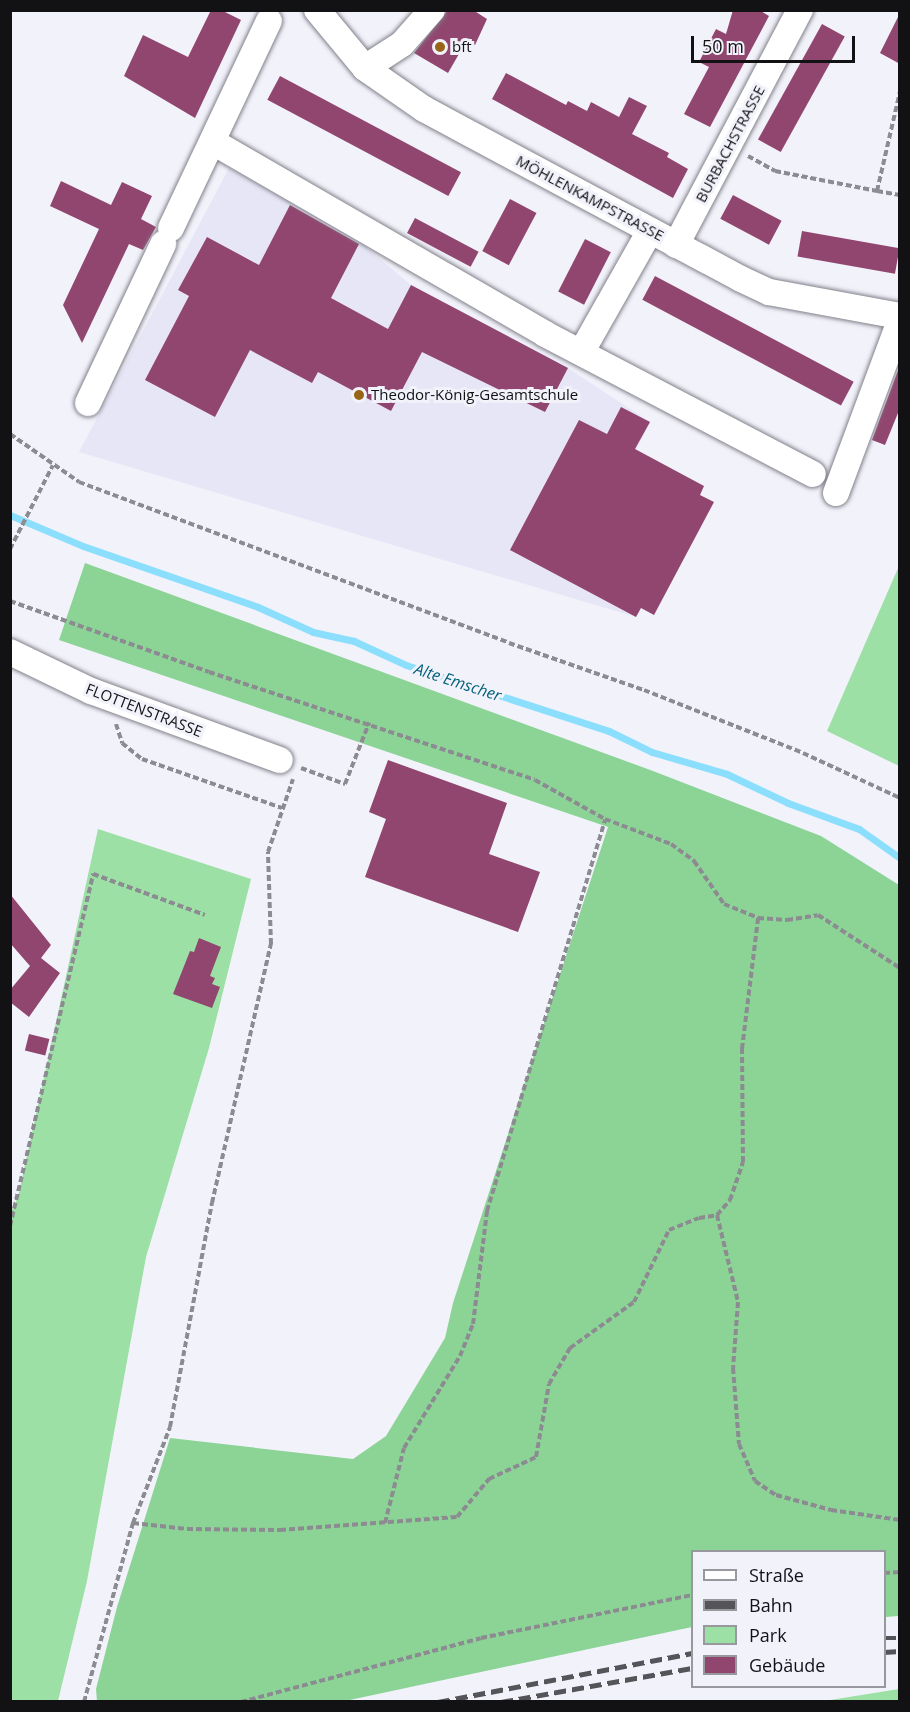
<!DOCTYPE html>
<html>
<head>
<meta charset="utf-8">
<style>
	body { margin:0 }
	#map { position:relative; width:910px; height:1712px; overflow:hidden; background:#f2f2fb; font-family:"Open Sans",sans-serif }
	div>[style] { position:absolute }
	.built>* { inset:0; background:#e7e6f7 }
	.green>* { inset:0; background:#9de0a6 }
	.forest>* { inset:0; background:#8cd396 }
	.stream>* { height:7px; margin:-3.5px; padding:0 3.5px; transform-origin:3.5px; border-radius:3.5px; background:#8cdffc }
	.building>* { inset:0; background:#91466f; transform-origin:0 0 }
	.path>* { height:4px; margin-top:-2px; transform-origin:0; background:repeating-linear-gradient(90deg,#8b8b91 0 6px,transparent 0 9px) }
	.roads { filter:drop-shadow(0 0 2px #82818a) drop-shadow(0 0 2px #82818a) }
	.minor>* { height:26px; margin:-13px; padding:0 13px; transform-origin:13px; border-radius:13px; background:#fff }
	.rail>* { height:4.5px; margin-top:-2.25px; transform-origin:0; background:repeating-linear-gradient(90deg,#555559 0 12px,transparent 0 18px) }
	.dots>* { width:16px; height:16px; translate:-50% -50%; box-sizing:border-box; border:3px solid #f2f2fb; border-radius:50% }
	span { translate:-50% -50%; white-space:nowrap; text-align:center; line-height:1.15; -webkit-text-stroke:6px #f2f2fb; paint-order:stroke }
	.poi-label { font-size:15px; color:#121215 }
	.left { translate:0 -50%; text-align:left }
	.street-label { font-size:15px; color:#121215 }
	.water-label { font-size:16px; color:#00627a; font-style:italic }
	.frame { position:absolute; inset:0; border:12px solid #121215; pointer-events:none }
	.legend { position:absolute; left:691px; top:1550px; width:195px; height:138px; box-sizing:border-box; background:#f2f2fb; border:2px solid #98989f; margin:0; padding:8px 10px; list-style:none; font-size:18px; color:#121215 }
	.legend li { display:flex; align-items:center; gap:12px; height:30px }
	.legend b { width:30px; border:2px solid #98989f }
	.scale { position:absolute; left:691px; top:36px; width:164px; height:27px; box-sizing:border-box; border:3px solid #121215; border-top:0; padding-left:8px; font-size:18px; line-height:21px; white-space:nowrap; color:#121215; -webkit-text-stroke:4px #f2f2fb; paint-order:stroke }
</style>
</head>
<body>
<div id="map">
	<div class="built">
		<i style="clip-path:polygon(229px 168px,360px 242px,411px 285px,568px 368px,650px 422px,636px 450px,704px 486px,636px 617px,79px 452px)"></i>
	</div>
	<div class="green">
		<i style="clip-path:polygon(899px 566px,899px 766px,827px 731px)"></i>
		<i style="clip-path:polygon(98px 829px,251px 879px,209px 1048px,146px 1257px,87px 1581px,58px 1701px,14px 1702px,11px 1700px,11px 1211px,18px 1197px)"></i>
		<i style="clip-path:polygon(899px 1689px,899px 1701px,824px 1701px)"></i>
	</div>
	<div class="forest">
		<i style="clip-path:polygon(85px 563px,653px 771px,821px 836px,899px 885px,899px 1616px,885px 1617px,884px 1552px,692px 1552px,692px 1627px,345px 1701px,97px 1701px,96px 1689px,117px 1607px,170px 1438px,353px 1459px,386px 1436px,445px 1338px,453px 1303px,608px 827px,59px 640px)"></i>
	</div>
	<div class="stream">
		<i style="left:10px;top:515px;width:79px;rotate:23deg"></i>
		<i style="left:83px;top:546px;width:185px;rotate:19.2deg"></i>
		<i style="left:258px;top:607px;width:60px;rotate:24.4deg"></i>
		<i style="left:313px;top:632px;width:42px;rotate:12.4deg"></i>
		<i style="left:354px;top:641px;width:57px;rotate:24.8deg"></i>
		<i style="left:406px;top:665px;width:213px;rotate:18deg"></i>
		<i style="left:609px;top:731px;width:48px;rotate:26deg"></i>
		<i style="left:652px;top:752px;width:78px;rotate:16.3deg"></i>
		<i style="left:727px;top:774px;width:68px;rotate:25.4deg"></i>
		<i style="left:788px;top:803px;width:76px;rotate:20.1deg"></i>
		<i style="left:859px;top:829px;width:50px;rotate:35.3deg"></i>
	</div>
	<div class="building">
		<i style="clip-path:polygon(211px 10px,221px 10px,241px 20px,195px 118px,124px 76px,143px 35px,188px 57px)"></i>
		<i style="clip-path:polygon(448px 10px,473px 10px,487px 19px,475px 45px,467px 40px,448px 73px,414px 53px)"></i>
		<i style="clip-path:polygon(733px 10px,759px 10px,769px 16px,710px 127px,684px 114px,709px 67px,699px 62px,716px 29px,726px 34px)"></i>
		<i style="clip-path:polygon(900px 13px,900px 64px,880px 53px)"></i>
		<i style="left:822px;top:24px;width:26px;height:132px;rotate:29deg"></i>
		<i style="clip-path:polygon(506px 73px,566px 105px,568px 101px,587px 111px,591px 102px,619px 117px,629px 97px,647px 106px,632px 134px,669px 153px,667px 157px,688px 169px,673px 198px,492px 99px)"></i>
		<i style="left:280px;top:76px;width:205px;height:27px;rotate:28deg"></i>
		<i style="clip-path:polygon(61px 181px,111px 205px,122px 182px,152px 196px,141px 219px,156px 227px,143px 250px,129px 244px,82px 343px,63px 305px,99px 229px,50px 206px)"></i>
		<i style="left:733px;top:195px;width:55px;height:27px;rotate:28deg"></i>
		<i style="left:510px;top:199px;width:30px;height:59px;rotate:28deg"></i>
		<i style="clip-path:polygon(290px 205px,359px 244px,331px 298px,388px 329px,411px 285px,568px 368px,545px 412px,422px 352px,391px 411px,318px 372px,312px 383px,250px 350px,215px 417px,145px 380px,189px 296px,178px 290px,207px 237px,259px 265px)"></i>
		<i style="left:415px;top:218px;width:72px;height:17px;rotate:28deg"></i>
		<i style="left:802px;top:231px;width:99px;height:26px;rotate:10deg"></i>
		<i style="left:585px;top:239px;width:29px;height:59px;rotate:27deg"></i>
		<i style="left:655px;top:276px;width:225px;height:27px;rotate:28deg"></i>
		<i style="clip-path:polygon(900px 365px,900px 408px,885px 445px,872px 440px)"></i>
		<i style="clip-path:polygon(621px 407px,650px 422px,635px 449px,704px 486px,700px 495px,714px 502px,654px 615px,641px 608px,636px 617px,510px 550px,579px 420px,607px 434px)"></i>
		<i style="clip-path:polygon(388px 760px,507px 803px,489px 854px,540px 872px,518px 932px,365px 877px,386px 819px,369px 812px)"></i>
		<i style="clip-path:polygon(10px 894px,51px 945px,41px 958px,60px 973px,29px 1017px,10px 1002px,10px 990px,30px 966px,10px 943px)"></i>
		<i style="clip-path:polygon(199px 938px,221px 947px,210px 976px,215px 978px,212px 984px,220px 987px,212px 1008px,173px 994px,190px 951px,194px 952px)"></i>
		<i style="left:29px;top:1034px;width:21px;height:17px;rotate:14deg"></i>
	</div>
	<div class="path">
		<i style="left:748px;top:156px;width:31px;rotate:29deg"></i>
		<i style="left:775px;top:171px;width:104px;rotate:11.1deg"></i>
		<i style="left:877px;top:191px;width:103px;rotate:-77deg"></i>
		<i style="left:877px;top:191px;width:23px;rotate:10deg"></i>
		<i style="left:10px;top:434px;width:84px;rotate:34.8deg"></i>
		<i style="left:79px;top:482px;width:459px;rotate:20.5deg"></i>
		<i style="left:509px;top:643px;width:143px;rotate:19.2deg"></i>
		<i style="left:644px;top:690px;width:171px;rotate:21.6deg"></i>
		<i style="left:803px;top:753px;width:107px;rotate:24.9deg"></i>
		<i style="left:10px;top:549px;width:94px;rotate:-62.9deg"></i>
		<i style="left:10px;top:601px;width:211px;rotate:19.6deg"></i>
		<i style="left:209px;top:672px;width:343px;rotate:18.3deg"></i>
		<i style="left:535px;top:780px;width:80px;rotate:29.1deg"></i>
		<i style="left:605px;top:819px;width:71px;rotate:20.7deg"></i>
		<i style="left:671px;top:844px;width:29px;rotate:36deg"></i>
		<i style="left:694px;top:861px;width:52px;rotate:55.1deg"></i>
		<i style="left:724px;top:904px;width:37px;rotate:22deg"></i>
		<i style="left:758px;top:918px;width:29px;rotate:4deg"></i>
		<i style="left:787px;top:920px;width:31px;rotate:-9deg"></i>
		<i style="left:818px;top:915px;width:98px;rotate:32.9deg"></i>
		<i style="left:116px;top:724px;width:20px;rotate:72deg"></i>
		<i style="left:122px;top:743px;width:26px;rotate:39deg"></i>
		<i style="left:142px;top:759px;width:148px;rotate:19.3deg"></i>
		<i style="left:301px;top:768px;width:47px;rotate:20deg"></i>
		<i style="left:345px;top:784px;width:66px;rotate:-68.5deg"></i>
		<i style="left:717px;top:1215px;width:89px;rotate:76.4deg"></i>
		<i style="left:738px;top:1302px;width:66px;rotate:94.3deg"></i>
		<i style="left:733px;top:1368px;width:76px;rotate:85.5deg"></i>
		<i style="left:739px;top:1444px;width:40px;rotate:66.6deg"></i>
		<i style="left:755px;top:1481px;width:25px;rotate:34deg"></i>
		<i style="left:776px;top:1495px;width:57px;rotate:15.3deg"></i>
		<i style="left:831px;top:1510px;width:70px;rotate:8.2deg"></i>
		<i style="left:10px;top:1226px;width:362px;rotate:-76.7deg"></i>
		<i style="left:93px;top:874px;width:119px;rotate:20.1deg"></i>
		<i style="left:133px;top:1523px;width:103px;rotate:-68.9deg"></i>
		<i style="left:170px;top:1427px;width:228px;rotate:-79.4deg"></i>
		<i style="left:212px;top:1203px;width:266px;rotate:-77.2deg"></i>
		<i style="left:271px;top:944px;width:92px;rotate:-91.9deg"></i>
		<i style="left:268px;top:852px;width:77px;rotate:-71.1deg"></i>
		<i style="left:385px;top:1523px;width:77px;rotate:-75.8deg"></i>
		<i style="left:404px;top:1448px;width:108px;rotate:-58.7deg"></i>
		<i style="left:460px;top:1356px;width:35px;rotate:-68deg"></i>
		<i style="left:473px;top:1324px;width:114px;rotate:-82.9deg"></i>
		<i style="left:487px;top:1211px;width:409px;rotate:-73.2deg"></i>
		<i style="left:884px;top:1573px;width:16px;rotate:-4deg"></i>
		<i style="left:84px;top:1702px;width:186px;rotate:-74.7deg"></i>
		<i style="left:133px;top:1523px;width:54px;rotate:6.3deg"></i>
		<i style="left:187px;top:1529px;width:93px;rotate:0.6deg"></i>
		<i style="left:280px;top:1530px;width:177px;rotate:-4.2deg"></i>
		<i style="left:457px;top:1517px;width:50px;rotate:-49.9deg"></i>
		<i style="left:489px;top:1479px;width:52px;rotate:-25.1deg"></i>
		<i style="left:536px;top:1457px;width:74px;rotate:-79.9deg"></i>
		<i style="left:549px;top:1384px;width:42px;rotate:-59.7deg"></i>
		<i style="left:570px;top:1348px;width:79px;rotate:-35.7deg"></i>
		<i style="left:634px;top:1302px;width:80px;rotate:-64.1deg"></i>
		<i style="left:669px;top:1230px;width:32px;rotate:-22deg"></i>
		<i style="left:699px;top:1218px;width:18px;rotate:-9deg"></i>
		<i style="left:717px;top:1215px;width:20px;rotate:-49deg"></i>
		<i style="left:730px;top:1200px;width:40px;rotate:-71.1deg"></i>
		<i style="left:743px;top:1162px;width:113px;rotate:-90.5deg"></i>
		<i style="left:742px;top:1049px;width:132px;rotate:-83deg"></i>
		<i style="left:241px;top:1702px;width:248px;rotate:-14.9deg"></i>
		<i style="left:481px;top:1638px;width:215px;rotate:-11.5deg"></i>
	</div>
	<div class="roads">
		<div class="minor">
			<i style="left:317px;top:10px;width:75px;rotate:50.4deg"></i>
			<i style="left:365px;top:68px;width:72px;rotate:34.8deg"></i>
			<i style="left:424px;top:109px;width:360px;rotate:28.2deg"></i>
			<i style="left:741px;top:279px;width:31px;rotate:25deg"></i>
			<i style="left:769px;top:292px;width:133px;rotate:10.4deg"></i>
			<i style="left:365px;top:68px;width:44px;rotate:-33deg"></i>
			<i style="left:402px;top:44px;width:45px;rotate:-48.6deg"></i>
			<i style="left:213px;top:142px;width:384px;rotate:30deg"></i>
			<i style="left:545px;top:334px;width:302px;rotate:27.6deg"></i>
			<i style="left:171px;top:228px;width:229px;rotate:-64.7deg"></i>
			<i style="left:676px;top:245px;width:266px;rotate:-62.2deg"></i>
			<i style="left:582px;top:351px;width:138px;rotate:-60.5deg"></i>
			<i style="left:88px;top:403px;width:176px;rotate:-64.7deg"></i>
			<i style="left:836px;top:493px;width:184px;rotate:-69.6deg"></i>
			<i style="left:10px;top:652px;width:90px;rotate:25.7deg"></i>
			<i style="left:91px;top:691px;width:201px;rotate:20.1deg"></i>
		</div>
	</div>
	<div class="rail">
		<i style="left:884px;top:1638px;width:16px"></i>
		<i style="left:884px;top:1652px;width:16px;rotate:-4deg"></i>
		<i style="left:438px;top:1702px;width:259px;rotate:-10.9deg"></i>
		<i style="left:501px;top:1702px;width:194px;rotate:-10.1deg"></i>
	</div>
	<div class="dots">
		<i style="left:440px;top:47px;background:#976418"></i>
		<i style="left:359px;top:395px;background:#976418"></i>
	</div>
	<div class="poi-label">
		<span class="left" style="left:452px;top:47px">bft</span>
		<span class="left" style="left:371px;top:395px">Theodor-König-Gesamtschule</span>
	</div>
	<div class="street-label">
		<span style="left:730px;top:144px;rotate:-62deg">BURBACHSTRASSE</span>
		<span style="left:590px;top:198px;rotate:28deg">MÖHLENKAMPSTRASSE</span>
		<span style="left:144px;top:710px;rotate:21deg">FLOTTENSTRASSE</span>
	</div>
	<div class="water-label">
		<span style="left:458px;top:682px;rotate:18deg">Alte Emscher</span>
	</div>
	<div class="frame"></div>
	<ul class="legend">
	<li><b style="height:8px;background:#fff"></b>Straße</li>
	<li><b style="height:8px;background:#555559"></b>Bahn</li>
	<li><b style="height:16px;background:#9de0a6"></b>Park</li>
	<li><b style="height:16px;background:#91466f"></b>Gebäude</li>
	</ul>
	<div class="scale">50 m</div>
</div>
</body>
</html>
